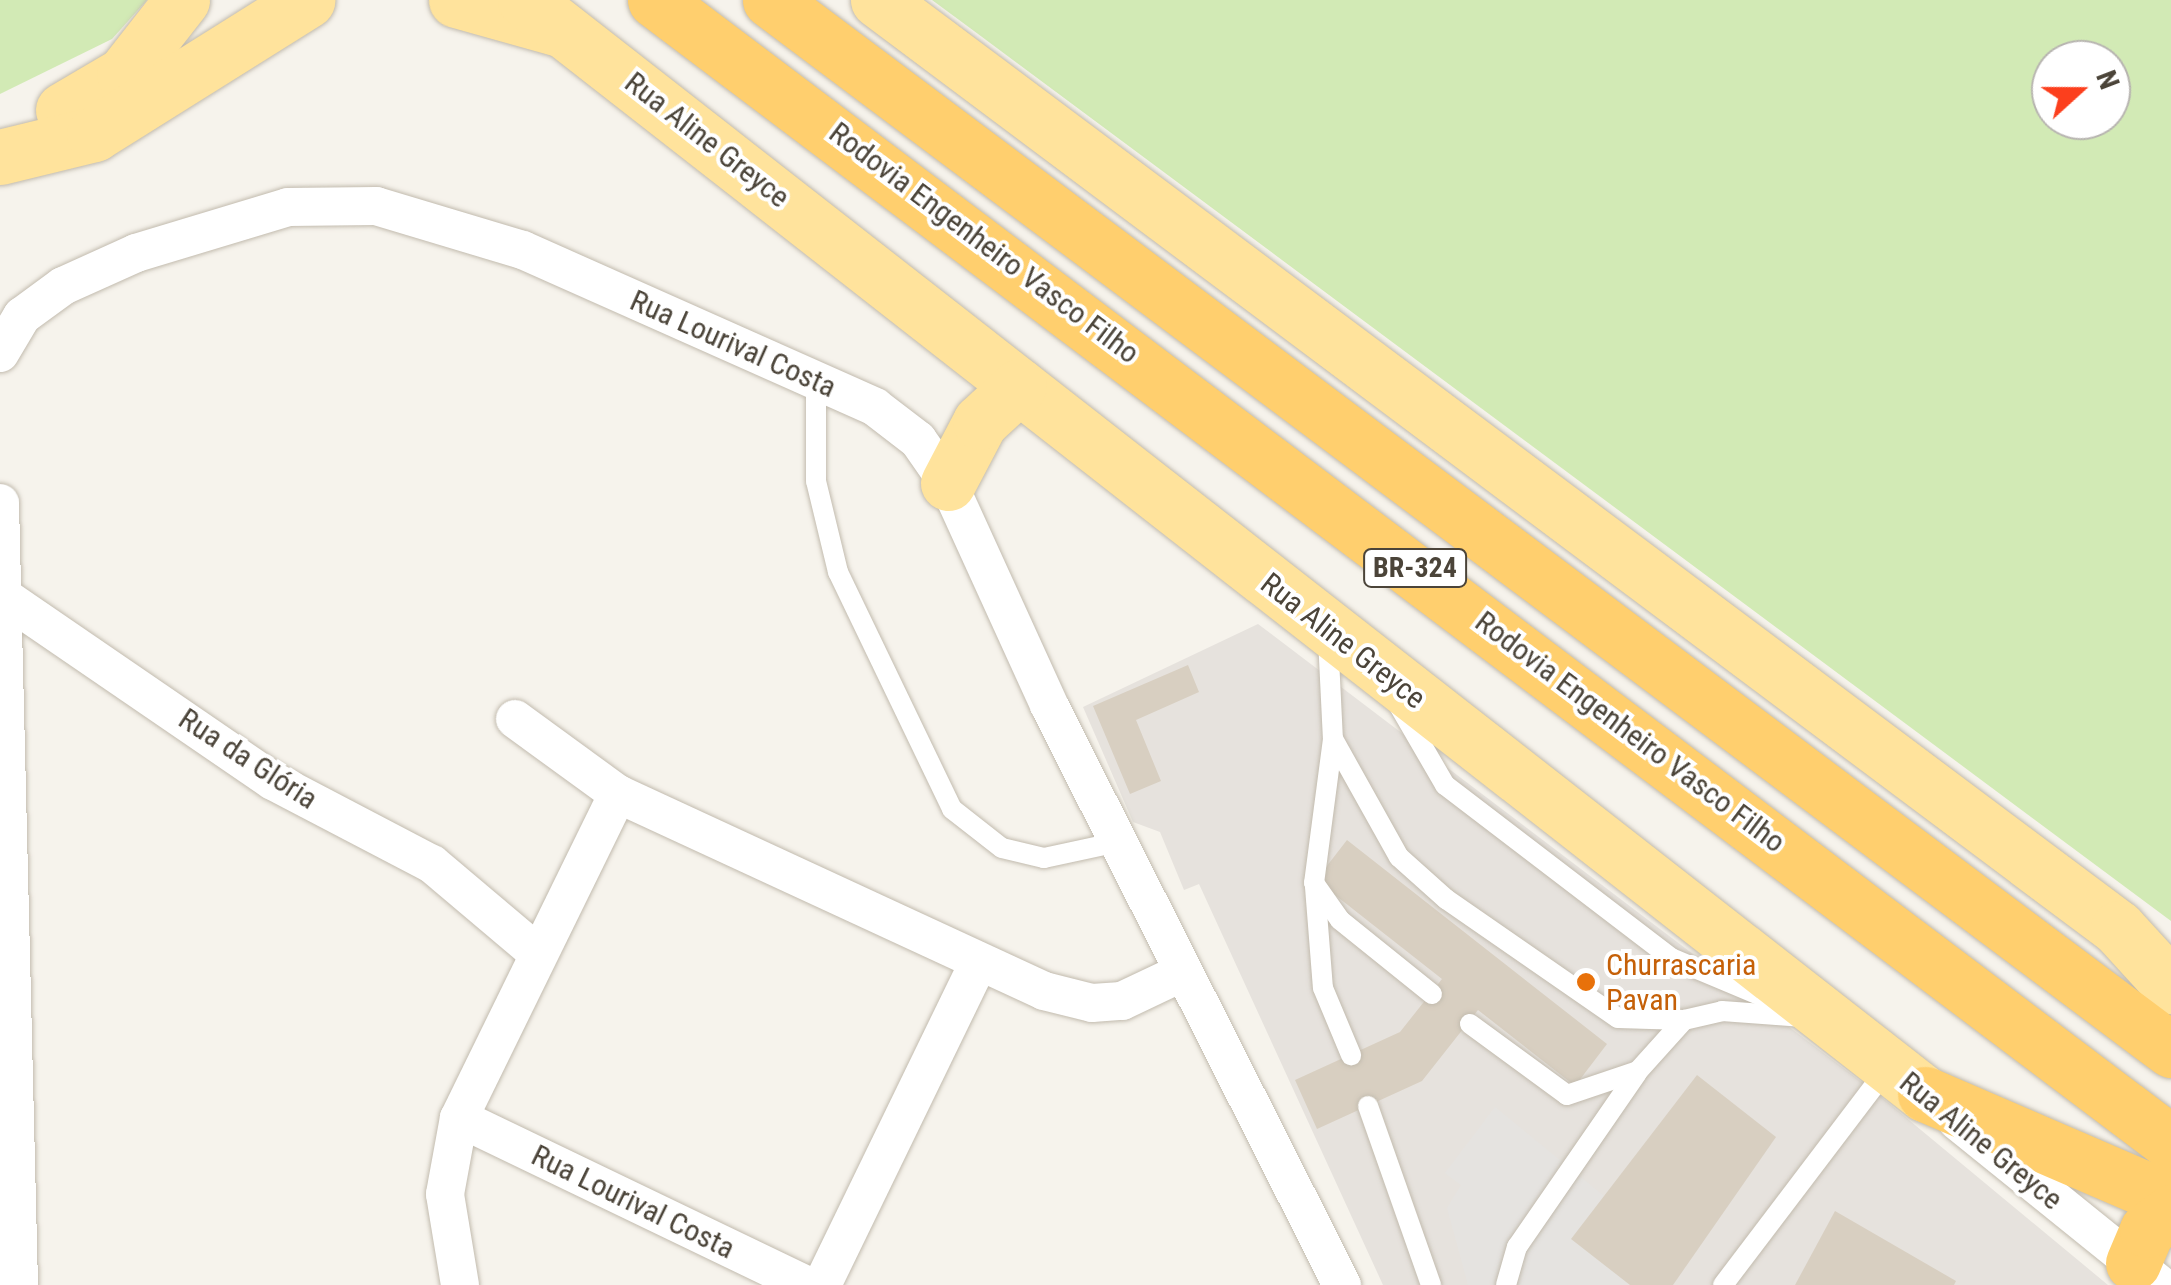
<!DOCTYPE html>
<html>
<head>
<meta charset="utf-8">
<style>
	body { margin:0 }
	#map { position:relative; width:2171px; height:1285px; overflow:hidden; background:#f6f3ec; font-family:"Roboto Condensed",sans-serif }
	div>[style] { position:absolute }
	.industrial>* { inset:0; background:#e6e2dd }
	.green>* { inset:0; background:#d2eab5 }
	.parking>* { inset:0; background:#e5e3e0 }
	.building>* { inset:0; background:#d8cfc1 }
	.roads { filter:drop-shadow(0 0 2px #c2bbae) drop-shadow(0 0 2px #c2bbae) }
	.service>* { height:20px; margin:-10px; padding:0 10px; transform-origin:10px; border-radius:10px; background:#fff }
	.minor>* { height:38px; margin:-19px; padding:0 19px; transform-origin:19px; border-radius:19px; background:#fff }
	.primary>* { height:55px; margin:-27.5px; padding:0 27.5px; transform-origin:27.5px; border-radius:27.5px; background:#ffe39c }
	.motorway>* { height:55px; margin:-27.5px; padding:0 27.5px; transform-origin:27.5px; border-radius:27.5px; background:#ffcf6e }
	.dots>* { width:28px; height:28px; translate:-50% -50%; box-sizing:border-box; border:5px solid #fff; border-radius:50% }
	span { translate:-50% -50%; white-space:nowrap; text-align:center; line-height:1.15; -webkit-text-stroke:8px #fff; paint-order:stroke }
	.shield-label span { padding:2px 8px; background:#fff; border:2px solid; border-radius:8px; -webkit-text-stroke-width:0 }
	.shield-label { font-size:28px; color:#4b4439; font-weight:700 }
	.street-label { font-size:30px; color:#4b4439 }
	.food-label { font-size:30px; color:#c56008 }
	.left { translate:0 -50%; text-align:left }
	.north { position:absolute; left:2031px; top:40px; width:100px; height:100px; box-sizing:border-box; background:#fff; border:2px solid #b7b4b0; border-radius:50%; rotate:69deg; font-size:28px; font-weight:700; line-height:40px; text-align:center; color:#4b4439 }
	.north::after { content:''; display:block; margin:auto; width:35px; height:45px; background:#fc3f1d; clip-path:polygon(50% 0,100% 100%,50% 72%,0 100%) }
</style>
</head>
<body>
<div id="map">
	<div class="industrial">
		<i style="clip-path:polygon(1258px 624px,1880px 1096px,2108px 1285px,1383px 1285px,1199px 884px,1184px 890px,1160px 832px,1133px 822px,1083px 707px)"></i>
	</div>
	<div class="green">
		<i style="clip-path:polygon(0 0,147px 0,112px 39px,0 94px)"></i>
		<i style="clip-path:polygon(evenodd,932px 0,2171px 0,2171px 921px,974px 31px,932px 0,2051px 60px,2111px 60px,2111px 120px,2051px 120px,2051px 60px)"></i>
	</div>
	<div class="parking">
		<i style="clip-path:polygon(1495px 1107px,1604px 1196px,1572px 1239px,1630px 1285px,1468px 1285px,1447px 1208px,1461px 1185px,1445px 1173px)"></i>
	</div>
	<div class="building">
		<i style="clip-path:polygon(1188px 665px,1199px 692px,1136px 720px,1161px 781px,1130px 794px,1093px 706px)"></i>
		<i style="clip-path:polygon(1347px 840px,1607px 1044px,1575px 1086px,1478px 1010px,1422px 1081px,1317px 1129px,1295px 1080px,1400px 1032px,1442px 979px,1316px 880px)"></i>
		<i style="clip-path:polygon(1697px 1075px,1776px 1137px,1673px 1285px,1630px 1285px,1571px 1239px)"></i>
		<i style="clip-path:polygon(1835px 1211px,1956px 1281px,1954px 1285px,1795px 1285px)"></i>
	</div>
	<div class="roads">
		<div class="service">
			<i style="left:816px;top:381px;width:100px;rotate:90deg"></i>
			<i style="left:816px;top:481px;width:94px;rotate:76.4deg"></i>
			<i style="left:838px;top:572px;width:263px;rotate:64.3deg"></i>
			<i style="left:952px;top:809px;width:63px;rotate:38deg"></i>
			<i style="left:1002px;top:848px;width:43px;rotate:13.4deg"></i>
			<i style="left:1044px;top:858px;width:76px;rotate:-12.2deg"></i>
			<i style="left:1328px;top:638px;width:101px;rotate:87.2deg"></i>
			<i style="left:1333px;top:739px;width:135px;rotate:60.8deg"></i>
			<i style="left:1399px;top:857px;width:63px;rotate:41.8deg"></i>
			<i style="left:1446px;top:899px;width:209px;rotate:34.7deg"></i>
			<i style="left:1618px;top:1018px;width:66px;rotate:1.7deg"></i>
			<i style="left:1684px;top:1020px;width:39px;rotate:-13deg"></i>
			<i style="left:1722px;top:1011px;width:82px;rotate:4.2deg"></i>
			<i style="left:1398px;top:704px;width:94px;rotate:59.9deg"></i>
			<i style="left:1445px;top:785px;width:285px;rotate:37.4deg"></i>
			<i style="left:1671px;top:958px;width:108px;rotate:22.8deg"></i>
			<i style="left:1333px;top:739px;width:145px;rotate:97.5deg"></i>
			<i style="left:1314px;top:883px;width:45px;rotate:54.9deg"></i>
			<i style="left:1340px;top:920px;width:118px;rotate:38.8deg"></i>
			<i style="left:1315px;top:887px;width:101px;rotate:85.5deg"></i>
			<i style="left:1323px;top:988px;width:73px;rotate:67.3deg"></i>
			<i style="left:1470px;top:1024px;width:120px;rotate:36.2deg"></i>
			<i style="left:1567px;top:1095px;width:75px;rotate:-18.7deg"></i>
			<i style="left:1638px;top:1071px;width:69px;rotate:-48deg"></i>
			<i style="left:1368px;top:1106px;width:190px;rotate:70.6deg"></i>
			<i style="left:1506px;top:1285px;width:40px;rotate:-74deg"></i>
			<i style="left:1517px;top:1247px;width:211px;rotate:-55.4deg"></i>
			<i style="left:1723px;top:1285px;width:273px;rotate:-52.8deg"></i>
		</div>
		<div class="minor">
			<i style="left:0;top:353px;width:43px;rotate:-59.3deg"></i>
			<i style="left:22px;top:316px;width:51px;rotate:-36.2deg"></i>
			<i style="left:63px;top:286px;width:80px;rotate:-24.3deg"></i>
			<i style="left:136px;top:253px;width:159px;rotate:-16.8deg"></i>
			<i style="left:288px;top:207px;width:88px;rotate:-0.7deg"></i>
			<i style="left:376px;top:206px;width:153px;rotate:16.7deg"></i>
			<i style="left:523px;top:250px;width:385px;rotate:24deg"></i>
			<i style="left:875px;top:407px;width:54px;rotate:37.5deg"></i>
			<i style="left:918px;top:440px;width:52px;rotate:55.1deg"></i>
			<i style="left:948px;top:483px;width:244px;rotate:65.5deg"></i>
			<i style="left:1049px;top:705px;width:650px;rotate:63.2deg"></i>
			<i style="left:0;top:503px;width:782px;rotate:88.61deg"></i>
			<i style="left:7px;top:599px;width:322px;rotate:34.4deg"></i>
			<i style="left:273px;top:781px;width:179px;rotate:27.6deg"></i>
			<i style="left:432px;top:864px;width:136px;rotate:40.2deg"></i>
			<i style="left:515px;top:719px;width:127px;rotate:36.1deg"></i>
			<i style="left:618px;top:794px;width:469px;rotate:24.8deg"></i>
			<i style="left:1044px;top:991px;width:49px;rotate:14deg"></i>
			<i style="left:1092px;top:1003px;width:30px;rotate:-4deg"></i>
			<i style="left:1122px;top:1001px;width:68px;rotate:-25.4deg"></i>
			<i style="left:459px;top:1118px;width:385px;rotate:25.7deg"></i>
			<i style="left:1957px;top:1121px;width:261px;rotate:38.9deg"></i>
			<i style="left:460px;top:1285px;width:92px;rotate:-99.4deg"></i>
			<i style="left:445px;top:1194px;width:77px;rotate:-79.6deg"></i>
			<i style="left:459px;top:1118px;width:361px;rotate:-63.9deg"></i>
			<i style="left:822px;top:1285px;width:357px;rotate:-64.1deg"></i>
		</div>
		<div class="primary">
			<i style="left:456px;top:0;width:107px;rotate:15.7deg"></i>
			<i style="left:525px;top:0;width:1777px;rotate:38.01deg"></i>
			<i style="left:878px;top:0;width:1549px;rotate:36.81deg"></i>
			<i style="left:2118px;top:928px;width:79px;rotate:47.6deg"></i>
			<i style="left:63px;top:110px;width:71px;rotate:-30.5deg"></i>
			<i style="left:124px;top:74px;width:94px;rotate:-51.9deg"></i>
			<i style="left:0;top:157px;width:97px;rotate:-13.7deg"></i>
			<i style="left:94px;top:134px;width:252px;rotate:-32.1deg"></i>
			<i style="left:948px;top:483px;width:69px;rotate:-62.3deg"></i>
			<i style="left:980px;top:422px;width:53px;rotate:-42.7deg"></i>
		</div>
		<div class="motorway">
			<i style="left:655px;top:0;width:1899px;rotate:37.01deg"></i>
			<i style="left:770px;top:0;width:1751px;rotate:36.85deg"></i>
			<i style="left:1925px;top:1094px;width:268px;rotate:23.3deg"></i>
			<i style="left:2133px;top:1263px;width:36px;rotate:-67deg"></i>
			<i style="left:2147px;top:1230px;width:30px;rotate:-37deg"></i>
		</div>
	</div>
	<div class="dots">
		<i style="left:1586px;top:982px;background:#e8710a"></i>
	</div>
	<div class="shield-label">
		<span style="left:1415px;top:568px">BR-324</span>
	</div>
	<div class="street-label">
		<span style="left:707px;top:140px;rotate:38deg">Rua Aline Greyce</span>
		<span style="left:984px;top:243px;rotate:37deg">Rodovia Engenheiro Vasco Filho</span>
		<span style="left:733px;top:344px;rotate:24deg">Rua Lourival Costa</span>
		<span style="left:1343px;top:641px;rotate:38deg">Rua Aline Greyce</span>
		<span style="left:1630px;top:732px;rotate:37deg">Rodovia Engenheiro Vasco Filho</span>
		<span style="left:248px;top:759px;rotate:33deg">Rua da Glória</span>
		<span style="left:1981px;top:1141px;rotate:39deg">Rua Aline Greyce</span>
		<span style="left:633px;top:1202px;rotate:26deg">Rua Lourival Costa</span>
	</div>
	<div class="food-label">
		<span class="left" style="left:1606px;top:982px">Churrascaria<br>Pavan</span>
	</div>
	<div class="north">N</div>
</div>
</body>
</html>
